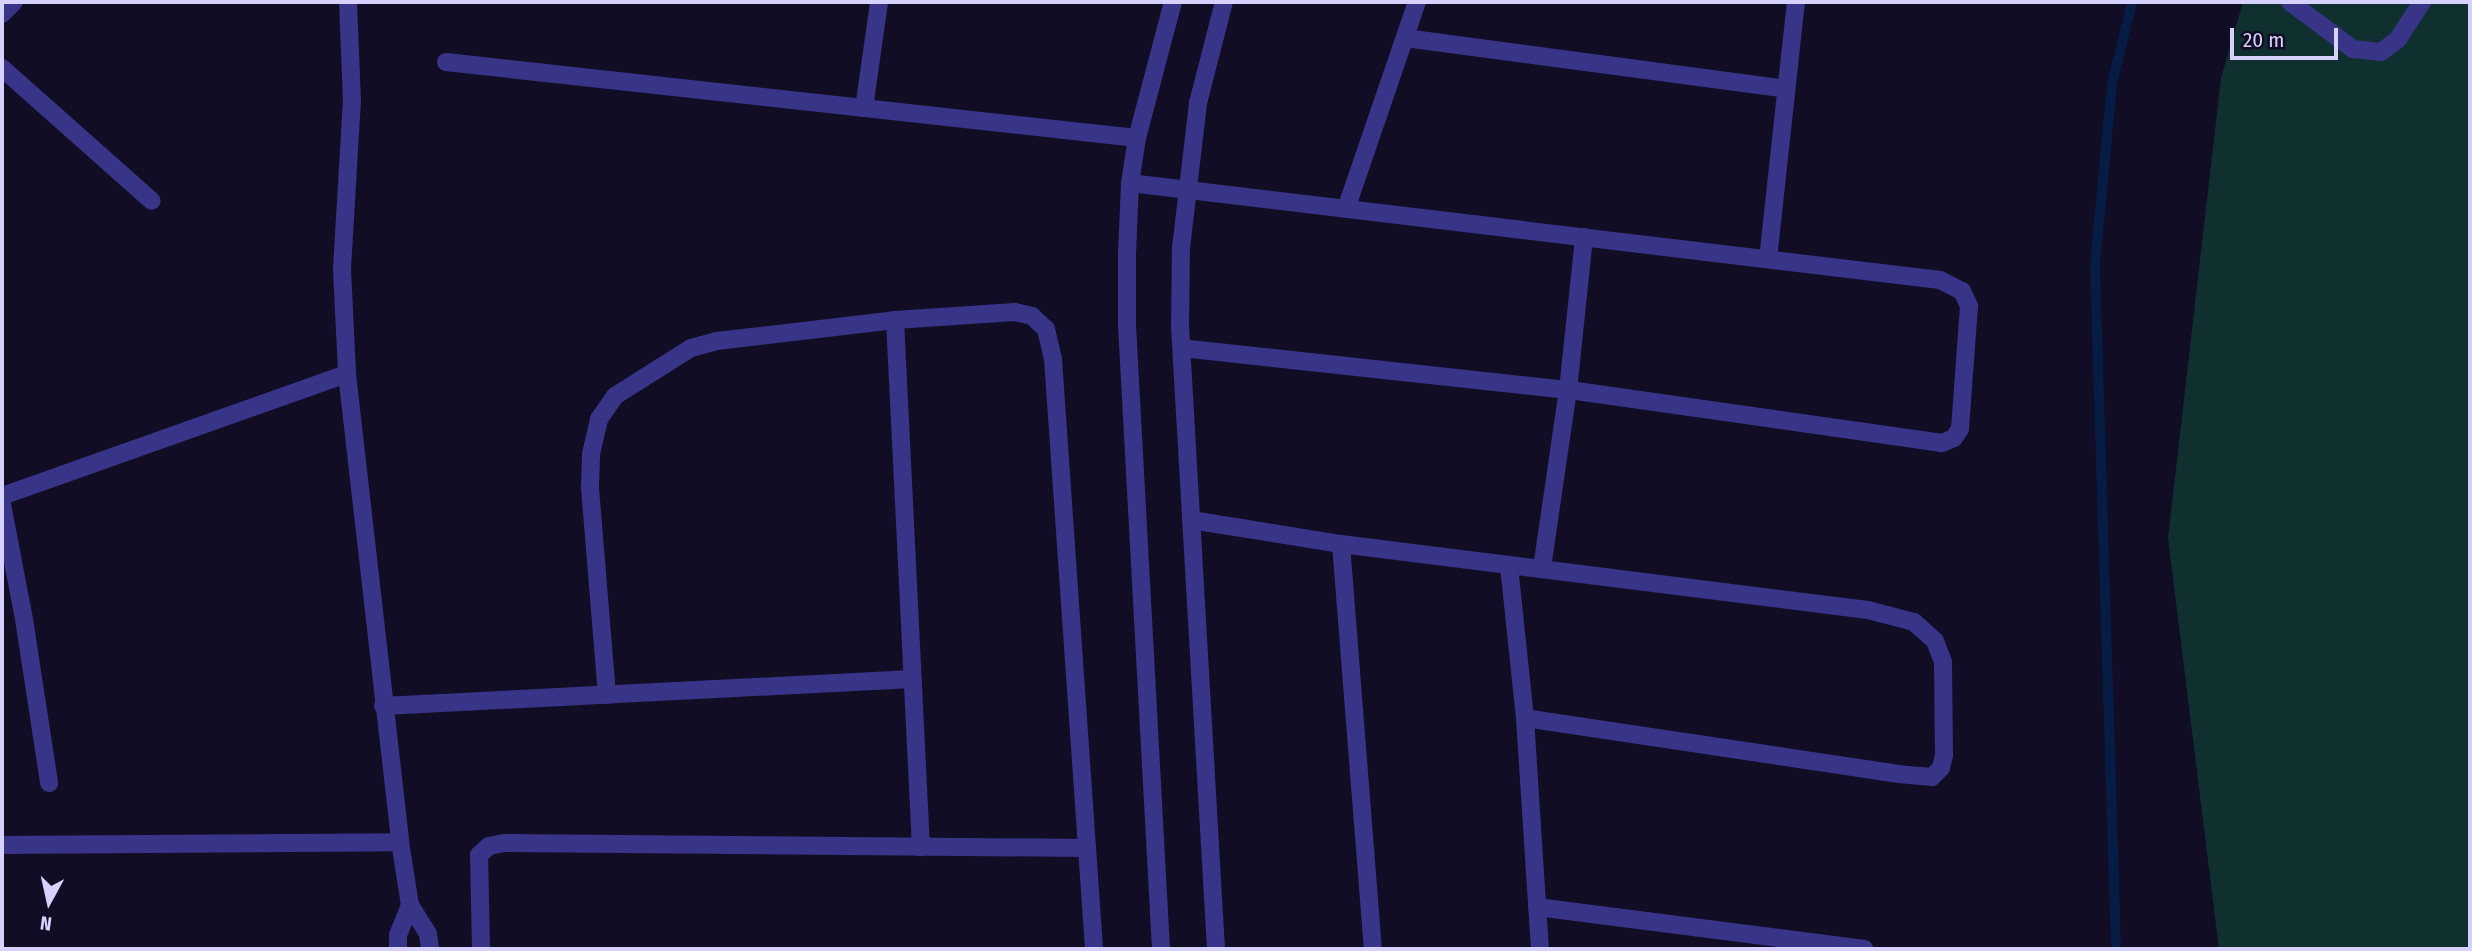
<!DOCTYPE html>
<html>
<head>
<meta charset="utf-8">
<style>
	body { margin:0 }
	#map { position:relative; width:2472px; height:951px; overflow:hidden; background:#110d25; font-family:"Fira Sans Condensed",sans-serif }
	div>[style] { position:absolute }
	.green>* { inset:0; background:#0f302f }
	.stream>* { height:10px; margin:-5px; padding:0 5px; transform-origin:5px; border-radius:5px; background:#061c45 }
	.minor>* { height:18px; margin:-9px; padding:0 9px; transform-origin:9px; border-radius:9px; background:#383488 }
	span { translate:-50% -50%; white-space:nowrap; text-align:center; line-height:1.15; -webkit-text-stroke:7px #110d25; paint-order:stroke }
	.frame { position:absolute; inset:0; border:4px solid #d7d1ff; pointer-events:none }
	.north { position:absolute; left:14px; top:867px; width:70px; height:70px; -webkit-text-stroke:5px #110d25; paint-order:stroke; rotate:188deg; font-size:19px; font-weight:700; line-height:28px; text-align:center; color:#d7d1ff }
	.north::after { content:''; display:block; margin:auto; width:24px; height:32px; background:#d7d1ff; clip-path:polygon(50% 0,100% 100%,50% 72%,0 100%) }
	.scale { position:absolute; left:2230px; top:28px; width:108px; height:32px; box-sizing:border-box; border:4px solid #d7d1ff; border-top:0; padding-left:9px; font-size:21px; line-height:24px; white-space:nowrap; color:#d7d1ff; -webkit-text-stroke:5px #110d25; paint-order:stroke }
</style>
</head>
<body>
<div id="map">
	<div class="green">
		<i style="clip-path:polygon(2243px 2px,2470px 2px,2470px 949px,2219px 949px,2168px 538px,2221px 78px)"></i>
	</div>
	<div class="stream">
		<i style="left:2116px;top:949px;width:685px;rotate:-91.76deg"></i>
		<i style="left:2095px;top:264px;width:182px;rotate:-84.6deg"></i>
		<i style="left:2112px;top:83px;width:83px;rotate:-76.1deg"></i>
	</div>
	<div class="minor">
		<i style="left:348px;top:2px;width:98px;rotate:87.7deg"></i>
		<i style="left:352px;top:100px;width:170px;rotate:93.4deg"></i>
		<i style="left:342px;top:270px;width:104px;rotate:87.2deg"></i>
		<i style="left:347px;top:374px;width:471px;rotate:83.5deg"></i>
		<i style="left:400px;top:842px;width:64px;rotate:81deg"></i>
		<i style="left:410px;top:905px;width:34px;rotate:58deg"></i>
		<i style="left:428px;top:934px;width:15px;rotate:82deg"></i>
		<i style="left:2290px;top:2px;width:79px;rotate:36.7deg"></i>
		<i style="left:2353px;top:49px;width:28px;rotate:6deg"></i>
		<i style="left:2381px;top:52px;width:21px;rotate:-37deg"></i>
		<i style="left:2398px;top:39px;width:44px;rotate:-57deg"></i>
		<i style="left:2px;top:14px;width:17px;rotate:-45deg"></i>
		<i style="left:1405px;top:38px;width:384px;rotate:7.6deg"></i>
		<i style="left:446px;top:62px;width:695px;rotate:6.28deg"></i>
		<i style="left:2px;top:68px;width:200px;rotate:41.6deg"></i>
		<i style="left:864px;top:108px;width:107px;rotate:-81.9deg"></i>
		<i style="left:1130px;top:183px;width:816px;rotate:6.83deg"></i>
		<i style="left:1940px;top:280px;width:25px;rotate:27deg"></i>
		<i style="left:1962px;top:291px;width:17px;rotate:65deg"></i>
		<i style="left:1969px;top:306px;width:123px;rotate:94.2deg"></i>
		<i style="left:1960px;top:429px;width:11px;rotate:124deg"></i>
		<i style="left:1954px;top:438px;width:13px;rotate:157deg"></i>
		<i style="left:1942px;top:443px;width:378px;rotate:-171.9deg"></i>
		<i style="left:1568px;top:390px;width:388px;rotate:-173.8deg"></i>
		<i style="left:1346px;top:209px;width:219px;rotate:-71.1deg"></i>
		<i style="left:1768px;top:259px;width:259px;rotate:-83.8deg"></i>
		<i style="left:895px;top:320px;width:528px;rotate:87.18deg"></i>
		<i style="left:2px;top:496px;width:366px;rotate:-19.5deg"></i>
		<i style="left:2px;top:504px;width:117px;rotate:79.2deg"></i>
		<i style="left:24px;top:619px;width:166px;rotate:81.3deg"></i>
		<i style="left:1191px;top:520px;width:152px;rotate:9.1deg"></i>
		<i style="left:1341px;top:544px;width:531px;rotate:7.14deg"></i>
		<i style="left:1868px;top:610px;width:48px;rotate:14.6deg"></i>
		<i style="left:1914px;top:622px;width:28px;rotate:42deg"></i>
		<i style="left:1935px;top:641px;width:22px;rotate:69deg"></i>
		<i style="left:1943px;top:662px;width:93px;rotate:89.4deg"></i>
		<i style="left:1944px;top:755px;width:13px;rotate:103deg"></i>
		<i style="left:1941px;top:768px;width:13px;rotate:135deg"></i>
		<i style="left:1932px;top:777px;width:33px;rotate:-175deg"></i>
		<i style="left:1899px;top:774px;width:378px;rotate:-171.5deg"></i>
		<i style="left:1341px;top:544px;width:406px;rotate:85.5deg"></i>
		<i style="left:1509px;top:566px;width:153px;rotate:84deg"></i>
		<i style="left:1525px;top:718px;width:231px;rotate:86.3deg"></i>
		<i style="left:1542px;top:568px;width:180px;rotate:-81.7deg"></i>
		<i style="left:1568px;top:390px;width:154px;rotate:-84deg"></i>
		<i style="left:607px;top:695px;width:210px;rotate:-94.7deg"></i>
		<i style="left:590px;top:486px;width:32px;rotate:-88deg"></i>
		<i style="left:591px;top:454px;width:36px;rotate:-77deg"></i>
		<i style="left:599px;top:419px;width:28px;rotate:-55deg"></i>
		<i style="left:615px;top:396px;width:90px;rotate:-32.3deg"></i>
		<i style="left:691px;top:348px;width:27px;rotate:-15deg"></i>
		<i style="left:717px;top:341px;width:179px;rotate:-6.7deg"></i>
		<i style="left:895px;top:320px;width:120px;rotate:-3.8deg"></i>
		<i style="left:1015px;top:312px;width:17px;rotate:13deg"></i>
		<i style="left:1032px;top:316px;width:19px;rotate:43deg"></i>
		<i style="left:1046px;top:329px;width:31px;rotate:77deg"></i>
		<i style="left:1053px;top:359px;width:591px;rotate:86.02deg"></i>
		<i style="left:383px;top:706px;width:530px;rotate:-2.92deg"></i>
		<i style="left:2px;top:845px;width:398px;rotate:-0.4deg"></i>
		<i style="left:1537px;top:907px;width:330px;rotate:7.3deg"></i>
		<i style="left:398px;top:949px;width:14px;rotate:-90deg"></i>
		<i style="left:398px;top:935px;width:32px;rotate:-68deg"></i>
		<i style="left:481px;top:949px;width:94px;rotate:-91.2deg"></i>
		<i style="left:479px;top:855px;width:13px;rotate:-42deg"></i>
		<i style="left:489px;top:846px;width:16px;rotate:-11deg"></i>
		<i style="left:505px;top:843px;width:582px;rotate:0.49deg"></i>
		<i style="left:1161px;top:949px;width:624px;rotate:-93.12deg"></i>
		<i style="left:1127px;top:326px;width:72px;rotate:-90deg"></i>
		<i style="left:1127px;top:254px;width:71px;rotate:-87.6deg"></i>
		<i style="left:1130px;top:183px;width:46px;rotate:-81.2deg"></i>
		<i style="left:1137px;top:138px;width:141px;rotate:-75.2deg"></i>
		<i style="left:1216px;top:949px;width:624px;rotate:-93.31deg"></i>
		<i style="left:1180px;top:326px;width:78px;rotate:-89.3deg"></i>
		<i style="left:1181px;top:248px;width:146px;rotate:-83.3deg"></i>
		<i style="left:1198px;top:103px;width:104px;rotate:-75.6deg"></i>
	</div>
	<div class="frame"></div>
	<div class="north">N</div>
	<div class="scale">20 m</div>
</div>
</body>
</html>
